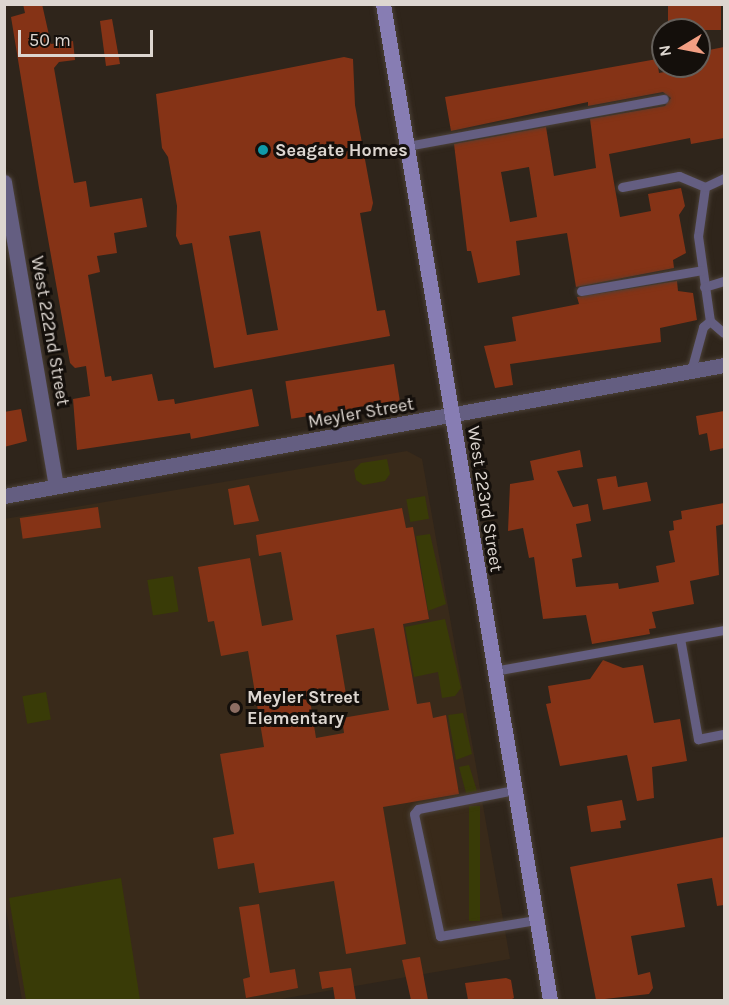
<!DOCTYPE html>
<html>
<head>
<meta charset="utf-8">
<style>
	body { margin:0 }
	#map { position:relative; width:729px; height:1005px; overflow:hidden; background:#2f251b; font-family:Karla,sans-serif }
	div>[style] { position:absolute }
	.built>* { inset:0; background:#392a1a }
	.green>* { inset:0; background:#393b07; transform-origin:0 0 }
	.building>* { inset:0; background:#853316; transform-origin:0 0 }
	.roads { filter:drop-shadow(0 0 2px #4b4138) drop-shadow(0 0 2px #4b4138) }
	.lane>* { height:9px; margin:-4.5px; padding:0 4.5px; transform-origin:4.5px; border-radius:4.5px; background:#645e81 }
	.street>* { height:15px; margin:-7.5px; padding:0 7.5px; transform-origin:7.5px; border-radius:7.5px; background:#645e81 }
	.secondary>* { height:15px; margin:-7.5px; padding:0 7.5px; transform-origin:7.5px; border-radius:7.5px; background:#877db3 }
	.dots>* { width:16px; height:16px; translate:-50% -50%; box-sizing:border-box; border:3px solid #140f0b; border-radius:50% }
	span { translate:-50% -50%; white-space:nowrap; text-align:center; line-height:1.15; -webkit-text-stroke:6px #140f0b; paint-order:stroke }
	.poi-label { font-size:18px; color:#ddd6d0; font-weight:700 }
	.left { translate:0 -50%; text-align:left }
	.street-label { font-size:18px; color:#ddd6d0 }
	.frame { position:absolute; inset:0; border:6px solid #ddd6d0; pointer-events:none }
	.north { position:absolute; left:651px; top:18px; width:60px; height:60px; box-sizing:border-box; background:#140f0b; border:2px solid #645f5a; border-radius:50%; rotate:260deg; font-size:16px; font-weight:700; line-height:24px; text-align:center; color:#ddd6d0 }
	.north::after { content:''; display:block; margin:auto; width:21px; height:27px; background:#f39f83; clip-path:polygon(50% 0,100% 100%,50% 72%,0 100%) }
	.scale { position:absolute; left:18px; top:30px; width:135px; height:27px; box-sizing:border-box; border:3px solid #ddd6d0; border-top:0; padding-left:8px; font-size:18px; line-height:21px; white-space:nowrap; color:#ddd6d0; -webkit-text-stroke:4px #140f0b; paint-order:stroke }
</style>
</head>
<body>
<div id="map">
	<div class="built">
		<i style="clip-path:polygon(407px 451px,422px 459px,510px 959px,275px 1000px,22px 1000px,4px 898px,4px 519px)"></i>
	</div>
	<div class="green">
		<i style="clip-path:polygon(387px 459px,390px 474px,385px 481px,363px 485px,356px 480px,354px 470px,361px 463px)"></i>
		<i style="left:425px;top:496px;width:23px;height:19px;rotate:80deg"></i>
		<i style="clip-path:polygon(430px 534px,446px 604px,428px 611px,416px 536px)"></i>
		<i style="left:173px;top:576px;width:36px;height:26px;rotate:81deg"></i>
		<i style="clip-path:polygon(445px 619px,461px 688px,455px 696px,442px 698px,438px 672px,414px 677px,405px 627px)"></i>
		<i style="left:46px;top:692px;width:28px;height:24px;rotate:80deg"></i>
		<i style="clip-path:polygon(463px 713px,472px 754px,456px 760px,448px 715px)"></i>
		<i style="clip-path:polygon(469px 765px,477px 791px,466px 793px,459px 767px)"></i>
		<i style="left:469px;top:806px;width:11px;height:115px"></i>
		<i style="clip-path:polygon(121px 878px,140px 1000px,26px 1000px,9px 898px)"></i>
	</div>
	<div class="building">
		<i style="clip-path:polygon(23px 4px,42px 4px,51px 44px,73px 41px,75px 60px,59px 62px,54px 68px,74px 183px,86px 181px,90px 207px,142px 198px,147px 227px,114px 233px,117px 253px,97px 256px,100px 272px,88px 275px,105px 377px,111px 376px,112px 381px,152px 374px,158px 401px,174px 399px,175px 404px,252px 389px,259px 426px,191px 439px,190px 433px,77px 450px,73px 399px,90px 396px,86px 366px,75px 368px,70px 363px,39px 188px,11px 17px,25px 13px)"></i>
		<i style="left:668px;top:4px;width:53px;height:26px"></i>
		<i style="clip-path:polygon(112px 19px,120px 64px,106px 66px,100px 21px)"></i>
		<i style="clip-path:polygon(evenodd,724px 47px,724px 138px,691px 144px,690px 138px,609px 154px,620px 217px,651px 211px,648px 194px,681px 188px,685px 206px,679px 215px,686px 253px,673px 260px,674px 268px,576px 287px,567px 233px,516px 241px,520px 275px,478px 283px,471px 251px,467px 251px,454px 144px,546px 127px,554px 176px,596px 168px,590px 119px,665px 106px,671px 98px,663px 92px,588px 106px,588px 102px,451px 131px,445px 97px,657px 59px,659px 73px,699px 66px,699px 52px,724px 47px,529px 167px,537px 217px,510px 222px,501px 172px,529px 167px)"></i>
		<i style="clip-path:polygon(evenodd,344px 57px,353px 59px,355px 105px,373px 203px,371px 211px,360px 213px,377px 311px,385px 310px,390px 336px,214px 368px,192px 243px,180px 245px,176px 236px,177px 206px,168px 157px,162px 148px,156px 94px,344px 57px,260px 231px,278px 330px,247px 335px,229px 236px,260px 231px)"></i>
		<i style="clip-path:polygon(677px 281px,678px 291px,693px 293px,697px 320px,660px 328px,661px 342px,510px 364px,513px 385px,495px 388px,484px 346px,516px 341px,512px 317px,579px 304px,577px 297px)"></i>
		<i style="left:394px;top:364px;width:38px;height:110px;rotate:81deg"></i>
		<i style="clip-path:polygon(21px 409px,27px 441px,4px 447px,4px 412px)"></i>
		<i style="clip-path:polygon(724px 411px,724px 448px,710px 451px,707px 433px,699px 435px,696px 416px)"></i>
		<i style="clip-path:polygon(580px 450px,583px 467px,557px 471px,573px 507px,588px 504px,591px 521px,576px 524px,582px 557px,572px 559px,576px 587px,618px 583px,619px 589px,659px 582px,656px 566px,675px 562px,669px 531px,674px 530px,673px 521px,682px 519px,681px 511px,724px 503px,724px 524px,716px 526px,719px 575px,690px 581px,694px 604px,652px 612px,656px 628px,649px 629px,650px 634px,592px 644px,586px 615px,543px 619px,534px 557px,529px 558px,523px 528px,508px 531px,510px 484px,534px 480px,530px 461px)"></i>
		<i style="clip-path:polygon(616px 476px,618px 487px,647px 482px,651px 501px,603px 510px,597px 479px)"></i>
		<i style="clip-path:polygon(249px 485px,259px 521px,234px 525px,228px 489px)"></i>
		<i style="left:98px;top:507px;width:21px;height:79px;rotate:82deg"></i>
		<i style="clip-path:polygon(evenodd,402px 508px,406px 528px,413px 527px,429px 619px,403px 624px,417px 704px,430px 702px,433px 718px,446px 715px,459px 794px,383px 807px,406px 944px,346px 954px,334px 881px,259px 893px,254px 863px,218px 869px,213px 838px,234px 834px,220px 754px,264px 747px,248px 651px,221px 656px,214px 621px,208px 622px,198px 567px,250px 558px,262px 626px,293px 620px,281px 552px,259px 556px,256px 535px,402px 508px,374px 628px,389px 710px,342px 718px,344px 733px,316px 738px,310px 700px,346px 694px,336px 635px,374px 628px)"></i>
		<i style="clip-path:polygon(603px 660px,623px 668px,643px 665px,654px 723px,680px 719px,687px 761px,652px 767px,654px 798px,637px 801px,627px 755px,560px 766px,546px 704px,551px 703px,548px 686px,590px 679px)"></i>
		<i style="clip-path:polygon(622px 800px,626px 820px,620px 821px,621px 828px,591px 832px,587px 806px)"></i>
		<i style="clip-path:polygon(724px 837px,724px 905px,717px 906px,712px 878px,677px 884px,685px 927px,631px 936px,638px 975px,650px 972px,653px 988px,649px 994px,596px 1000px,570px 867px)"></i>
		<i style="clip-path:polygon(259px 904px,270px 973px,295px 969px,298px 988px,246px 998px,243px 979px,250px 977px,239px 907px)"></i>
		<i style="clip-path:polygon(420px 957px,428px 1000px,411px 1000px,402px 960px)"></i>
		<i style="clip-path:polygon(351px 968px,356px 1000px,335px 1000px,333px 987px,322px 989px,319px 972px)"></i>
		<i style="clip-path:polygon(506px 978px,511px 980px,514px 998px,510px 1000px,468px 1000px,465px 983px)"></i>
	</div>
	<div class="roads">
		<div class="lane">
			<i style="left:407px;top:146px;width:261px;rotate:-10.4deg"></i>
			<i style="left:622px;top:187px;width:58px;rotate:-10.9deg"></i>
			<i style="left:679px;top:176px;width:28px;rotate:23deg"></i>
			<i style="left:705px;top:187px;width:49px;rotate:98.1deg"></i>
			<i style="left:698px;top:236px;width:86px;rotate:82deg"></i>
			<i style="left:705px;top:187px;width:21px;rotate:-25deg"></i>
			<i style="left:704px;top:287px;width:21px;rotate:-17deg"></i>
			<i style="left:581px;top:291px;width:123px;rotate:-9.8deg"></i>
			<i style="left:691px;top:371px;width:46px;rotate:-74.7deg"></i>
			<i style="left:703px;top:327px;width:9px;rotate:-41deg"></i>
			<i style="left:710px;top:321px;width:18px;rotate:41deg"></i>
			<i style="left:680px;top:638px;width:103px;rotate:79.9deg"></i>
			<i style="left:698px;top:739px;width:26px;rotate:-11deg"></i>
			<i style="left:494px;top:671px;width:234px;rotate:-10.1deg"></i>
			<i style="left:514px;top:790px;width:98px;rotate:168.8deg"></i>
			<i style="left:418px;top:809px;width:6px;rotate:129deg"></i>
			<i style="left:414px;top:814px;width:125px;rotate:78deg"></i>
			<i style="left:440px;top:936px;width:97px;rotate:-9.5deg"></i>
		</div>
		<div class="street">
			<i style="left:4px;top:182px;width:308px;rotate:80.3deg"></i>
			<i style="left:4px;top:496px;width:732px;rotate:-10.31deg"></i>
		</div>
		<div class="secondary">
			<i style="left:383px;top:4px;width:1010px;rotate:80.48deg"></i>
		</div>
	</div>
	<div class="dots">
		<i style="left:263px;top:150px;background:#0f9aa8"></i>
		<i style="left:235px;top:708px;background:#8d6e63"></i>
	</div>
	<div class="poi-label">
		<span class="left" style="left:275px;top:150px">Seagate Homes</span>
		<span class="left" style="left:247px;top:708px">Meyler Street<br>Elementary</span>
	</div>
	<div class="street-label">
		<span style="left:50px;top:331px;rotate:80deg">West 222nd Street</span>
		<span style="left:361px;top:413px;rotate:-10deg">Meyler Street</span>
		<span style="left:485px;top:499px;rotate:81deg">West 223rd Street</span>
	</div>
	<div class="frame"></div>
	<div class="north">N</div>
	<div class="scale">50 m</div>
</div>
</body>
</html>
